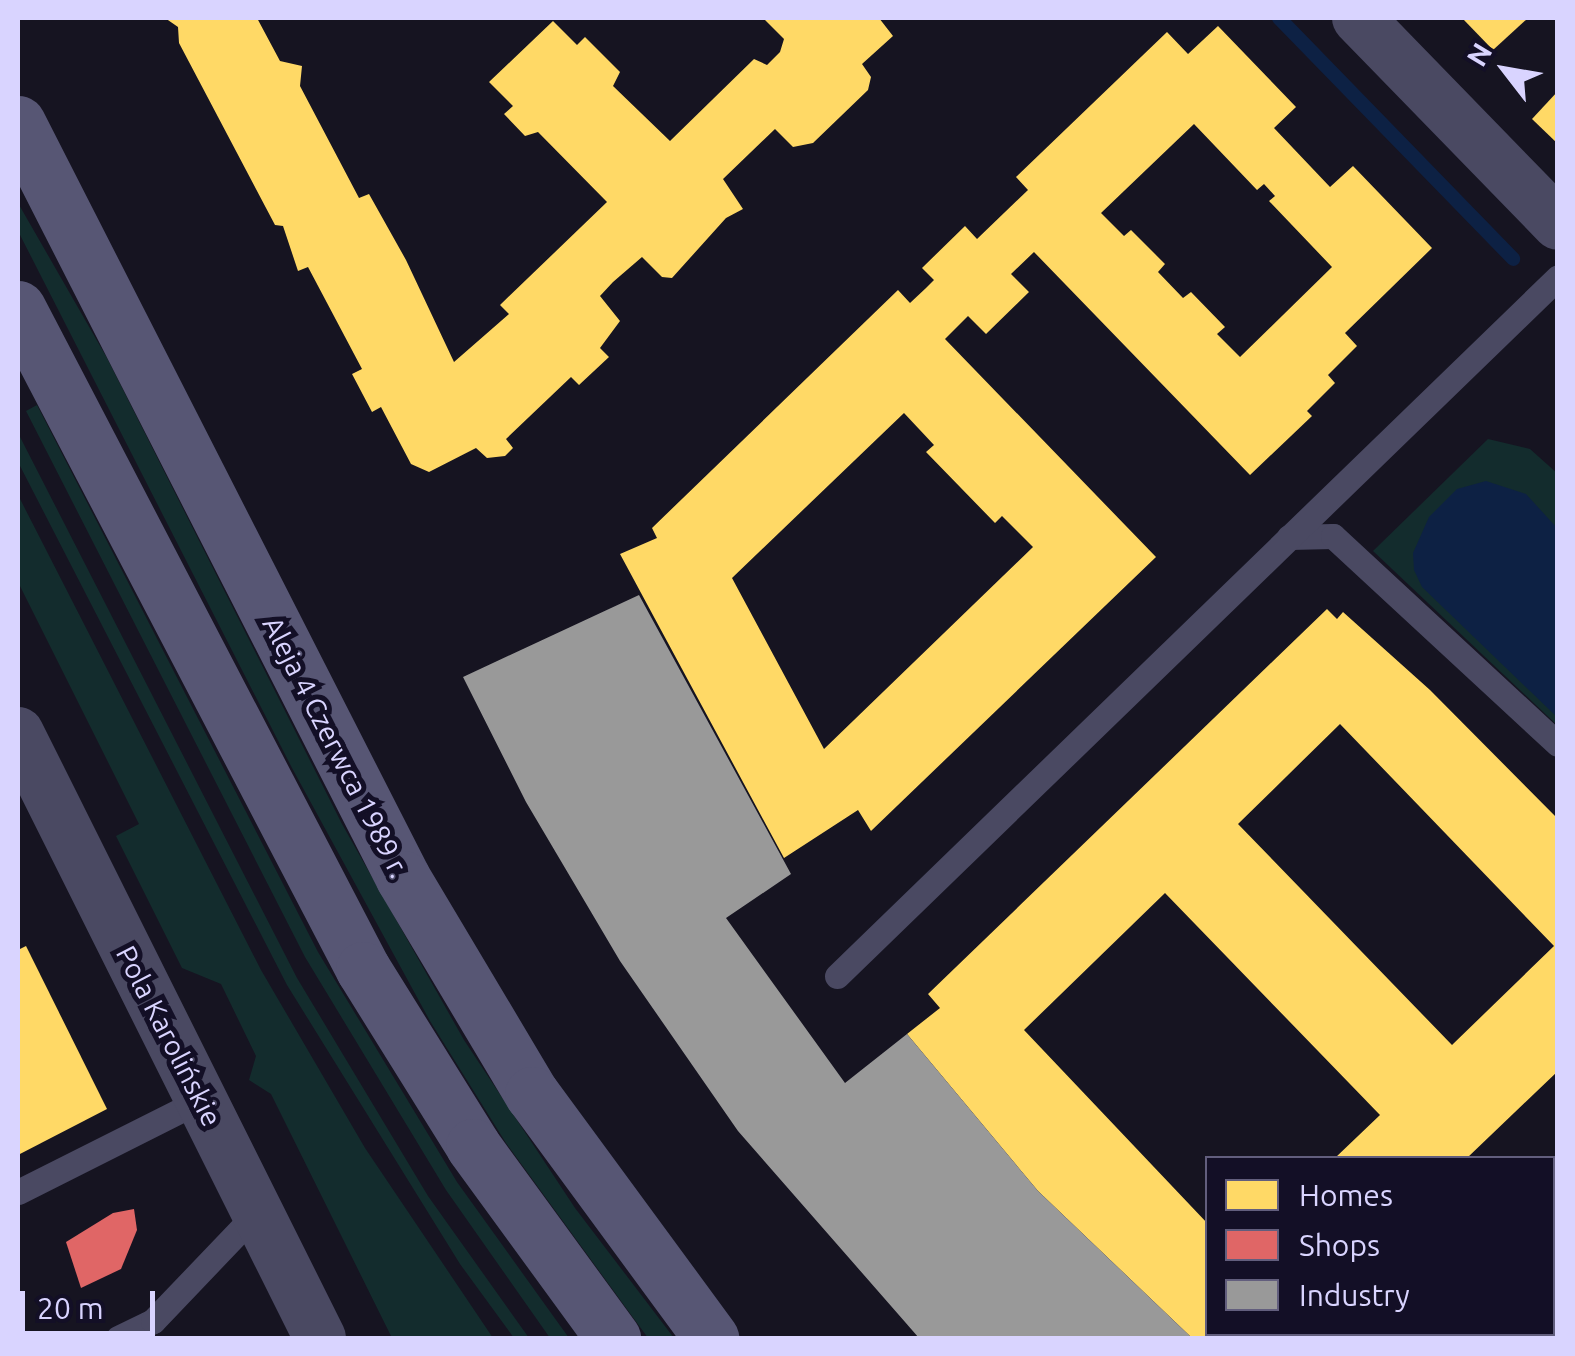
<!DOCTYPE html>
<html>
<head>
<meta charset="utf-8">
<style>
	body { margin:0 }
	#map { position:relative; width:1575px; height:1356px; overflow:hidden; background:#161421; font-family:Ubuntu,sans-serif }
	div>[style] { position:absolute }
	.green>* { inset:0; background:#132c2d }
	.water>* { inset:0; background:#0d2144 }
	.homes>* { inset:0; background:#ffd966 }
	.shops>* { inset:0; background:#e06666 }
	.industry>* { inset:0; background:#999 }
	.stream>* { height:14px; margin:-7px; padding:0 7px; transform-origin:7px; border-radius:7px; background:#0d2144 }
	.service>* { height:25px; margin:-12.5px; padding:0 12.5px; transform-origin:12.5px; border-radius:12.5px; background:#4a4962 }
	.minor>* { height:52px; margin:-26px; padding:0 26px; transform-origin:26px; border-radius:26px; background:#4a4962 }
	.secondary>* { height:55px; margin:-27.5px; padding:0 27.5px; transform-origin:27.5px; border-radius:27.5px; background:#575674 }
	span { translate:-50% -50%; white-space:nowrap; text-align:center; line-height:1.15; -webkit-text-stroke:10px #130f26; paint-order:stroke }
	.street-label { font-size:28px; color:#d9d4ff }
	.frame { position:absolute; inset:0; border:20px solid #d9d4ff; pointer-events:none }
	.legend { position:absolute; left:1205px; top:1156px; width:350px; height:180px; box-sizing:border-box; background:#130f26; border:2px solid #625e7d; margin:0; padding:12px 18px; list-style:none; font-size:30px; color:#d9d4ff }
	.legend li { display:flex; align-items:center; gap:20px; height:50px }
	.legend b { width:50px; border:2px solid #625e7d }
	.north { position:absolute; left:1455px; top:20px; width:100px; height:100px; -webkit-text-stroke:8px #130f26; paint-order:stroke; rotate:301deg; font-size:28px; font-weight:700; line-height:40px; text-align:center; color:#d9d4ff }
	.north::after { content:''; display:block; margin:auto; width:35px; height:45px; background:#d9d4ff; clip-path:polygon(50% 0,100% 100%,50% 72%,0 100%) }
	.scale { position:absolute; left:20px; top:1291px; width:135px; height:45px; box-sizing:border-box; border:5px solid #d9d4ff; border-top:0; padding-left:12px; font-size:30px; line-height:35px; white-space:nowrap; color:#d9d4ff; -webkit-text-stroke:8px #130f26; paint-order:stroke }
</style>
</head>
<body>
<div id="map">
	<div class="green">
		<i style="clip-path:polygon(18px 203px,107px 358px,342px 824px,464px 1040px,575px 1208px,674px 1338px,648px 1338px,506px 1143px,430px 1021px,292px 768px,18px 231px)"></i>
		<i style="clip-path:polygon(37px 405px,318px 952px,457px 1182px,569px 1338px,550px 1338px,446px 1190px,305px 957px,26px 411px)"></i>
		<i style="clip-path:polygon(18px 433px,297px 978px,428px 1196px,529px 1338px,514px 1338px,460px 1264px,287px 985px,18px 462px)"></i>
		<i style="clip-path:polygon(1488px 439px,1530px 449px,1558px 474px,1557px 725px,1373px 551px)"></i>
		<i style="clip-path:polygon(18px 495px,261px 970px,365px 1148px,493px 1338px,392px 1338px,271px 1094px,249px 1080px,256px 1056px,221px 984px,182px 968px,116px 836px,139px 824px,18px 582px)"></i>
	</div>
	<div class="water">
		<i style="clip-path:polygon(1486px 481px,1526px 494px,1557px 528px,1557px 717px,1422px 587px,1414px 570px,1413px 553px,1429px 517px,1457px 489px)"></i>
	</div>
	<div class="homes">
		<i style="clip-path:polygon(165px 18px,257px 18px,280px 61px,302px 66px,300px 86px,359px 198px,369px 194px,406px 260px,454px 362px,509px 314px,500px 305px,607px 202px,538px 132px,525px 136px,504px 114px,513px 106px,489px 82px,553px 21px,577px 45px,585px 37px,620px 72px,613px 86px,670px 141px,754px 59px,767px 65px,780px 52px,784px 39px,763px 18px,879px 18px,893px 36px,862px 64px,871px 77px,868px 90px,813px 143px,793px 147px,775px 129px,723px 179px,743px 209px,726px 218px,672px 278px,662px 277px,642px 257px,613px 282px,600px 296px,620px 321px,600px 348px,609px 357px,579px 385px,571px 377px,506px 439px,513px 448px,505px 456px,487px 458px,476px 448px,429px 472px,411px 464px,381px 407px,372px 412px,352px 374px,362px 369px,308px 267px,298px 271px,283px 226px,275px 225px,179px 43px,178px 27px)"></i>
		<i style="clip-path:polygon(1462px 18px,1528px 18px,1493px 50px)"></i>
		<i style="clip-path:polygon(evenodd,1218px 26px,1296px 107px,1274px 128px,1330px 187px,1353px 166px,1432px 248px,1345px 333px,1357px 346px,1328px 375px,1335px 383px,1307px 411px,1312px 416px,1250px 475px,1034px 252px,1011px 274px,1029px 292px,986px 334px,968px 316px,945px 339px,1156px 557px,871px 831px,858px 810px,784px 858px,620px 554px,657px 538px,652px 528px,898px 290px,910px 303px,926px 288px,934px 280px,922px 268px,965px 226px,977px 239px,1028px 190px,1016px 177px,1167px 32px,1188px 54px,1218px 26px,1194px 124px,1257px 190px,1264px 184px,1275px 196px,1269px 201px,1332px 267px,1240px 357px,1217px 334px,1225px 327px,1191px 292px,1183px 298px,1158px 272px,1165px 264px,1131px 230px,1124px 236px,1101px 213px,1194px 124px,1218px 26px,904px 413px,934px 445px,926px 452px,995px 523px,1002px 516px,1033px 547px,824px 749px,732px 578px,904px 413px)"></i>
		<i style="clip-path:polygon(1558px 91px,1558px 144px,1532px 119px)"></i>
		<i style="clip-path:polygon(evenodd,1327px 609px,1337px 619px,1343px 612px,1430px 690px,1558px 819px,1558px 1071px,1467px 1158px,1335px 1158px,1380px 1115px,1165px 893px,1024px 1030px,1208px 1224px,1208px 1334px,1286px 1334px,1192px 1338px,1038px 1191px,907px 1034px,940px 1008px,928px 994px,1327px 609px,1340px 724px,1554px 946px,1452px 1045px,1238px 824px,1340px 724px)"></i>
		<i style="clip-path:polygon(26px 946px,107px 1109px,18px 1155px,18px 950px)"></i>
		<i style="clip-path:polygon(1558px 1295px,1558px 1338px,1513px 1338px,1552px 1334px)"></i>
	</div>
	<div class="shops">
		<i style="clip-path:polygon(134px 1209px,137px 1230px,121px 1269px,81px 1288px,66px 1242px,113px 1213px)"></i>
	</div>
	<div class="industry">
		<i style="clip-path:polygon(639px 595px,791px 874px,726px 918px,845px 1083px,907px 1034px,1038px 1191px,1192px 1338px,919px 1338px,738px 1131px,620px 961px,526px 802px,463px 677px)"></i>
	</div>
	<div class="stream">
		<i style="left:1279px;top:18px;width:336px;rotate:45.8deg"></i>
	</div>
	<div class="service">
		<i style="left:1289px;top:537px;width:44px;rotate:-1.3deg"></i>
		<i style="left:1333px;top:536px;width:306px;rotate:42.8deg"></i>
		<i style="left:837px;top:976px;width:1004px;rotate:-44.11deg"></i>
		<i style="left:1552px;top:1189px;width:8px;rotate:-40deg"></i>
		<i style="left:18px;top:1192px;width:205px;rotate:-26.7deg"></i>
		<i style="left:118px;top:1338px;width:39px;rotate:-26deg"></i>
		<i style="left:153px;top:1321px;width:151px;rotate:-46.3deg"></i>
		<i style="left:1398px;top:1338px;width:6px;rotate:-39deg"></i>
	</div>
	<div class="minor">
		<i style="left:1358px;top:18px;width:287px;rotate:45.8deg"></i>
		<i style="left:18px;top:733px;width:676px;rotate:63.47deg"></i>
	</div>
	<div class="secondary">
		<i style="left:18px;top:123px;width:847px;rotate:62.98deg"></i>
		<i style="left:403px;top:878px;width:252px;rotate:59.2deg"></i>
		<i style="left:532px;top:1094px;width:303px;rotate:53.7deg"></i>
		<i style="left:18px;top:308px;width:746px;rotate:62.44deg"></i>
		<i style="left:363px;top:969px;width:208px;rotate:58.1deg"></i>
		<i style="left:473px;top:1146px;width:238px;rotate:53.9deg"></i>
	</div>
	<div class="street-label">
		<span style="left:336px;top:747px;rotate:63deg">Aleja 4 Czerwca 1989 r.</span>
		<span style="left:169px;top:1036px;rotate:63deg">Pola Karolińskie</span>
	</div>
	<div class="frame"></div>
	<ul class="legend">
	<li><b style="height:28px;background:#ffd966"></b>Homes</li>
	<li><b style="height:28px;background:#e06666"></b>Shops</li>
	<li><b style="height:28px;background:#999"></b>Industry</li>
	</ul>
	<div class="north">N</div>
	<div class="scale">20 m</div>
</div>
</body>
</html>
